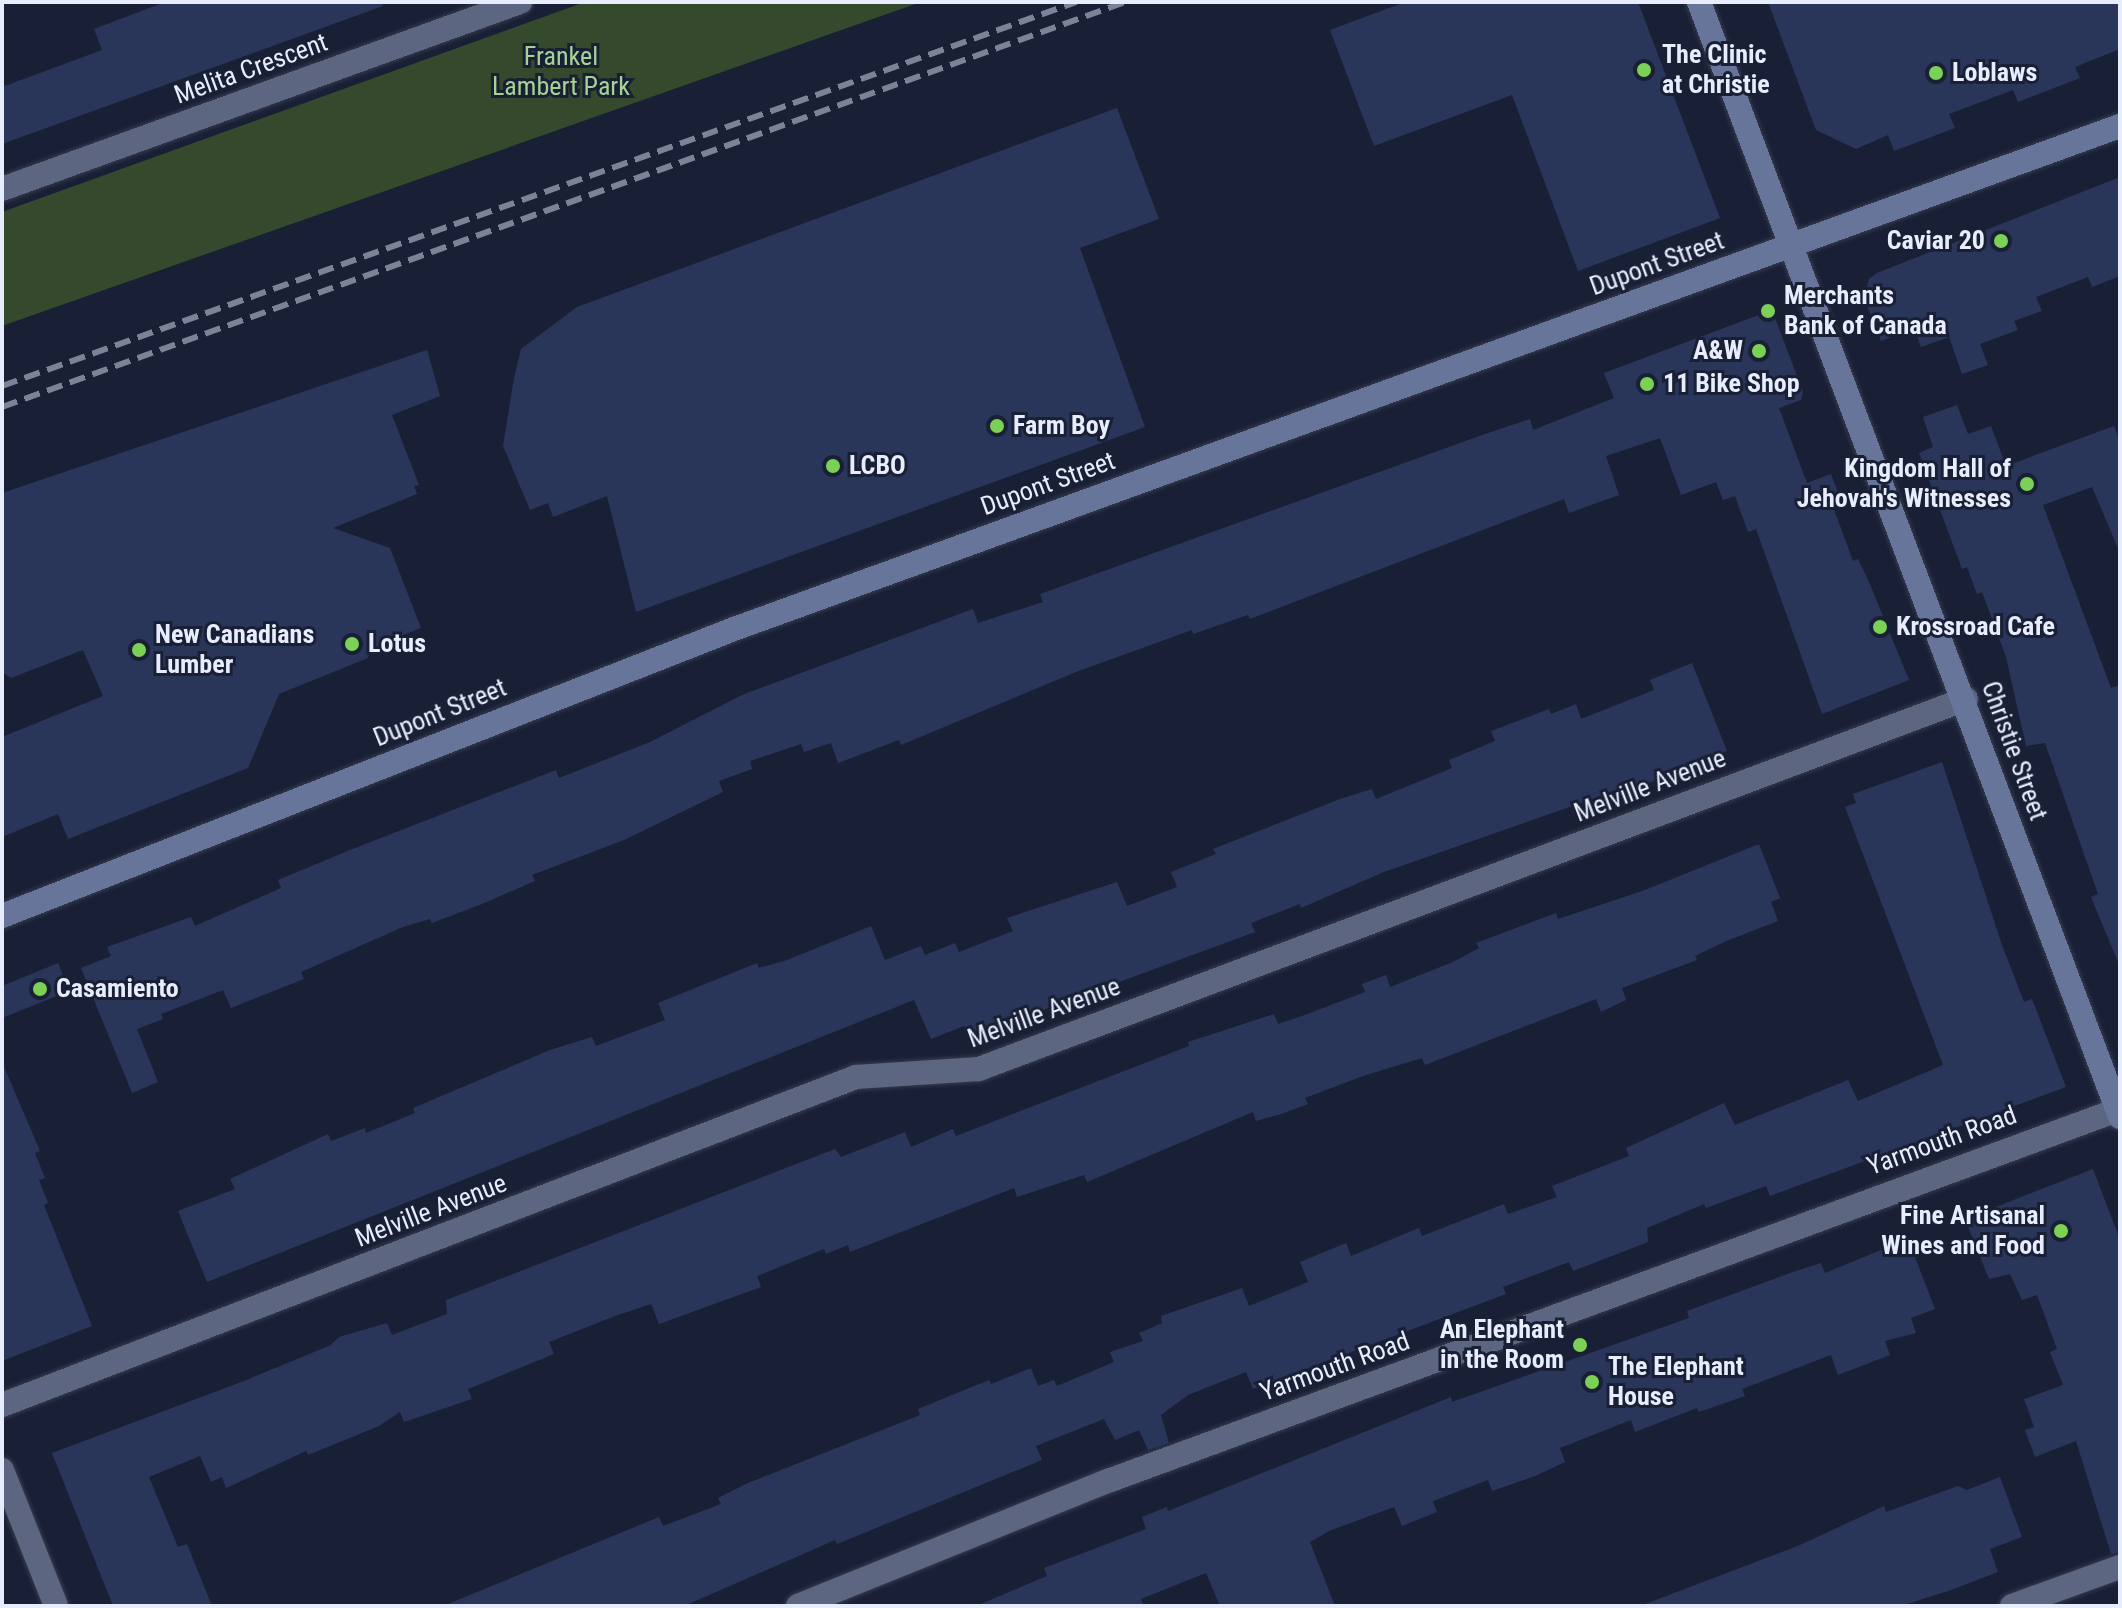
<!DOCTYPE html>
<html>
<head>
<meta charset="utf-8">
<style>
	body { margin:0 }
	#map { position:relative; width:2122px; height:1608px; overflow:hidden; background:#192036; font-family:"Roboto Condensed",sans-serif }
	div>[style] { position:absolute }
	.green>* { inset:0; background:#35492d }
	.building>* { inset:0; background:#2a355a }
	.roads { filter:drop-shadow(0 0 2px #373b4e) drop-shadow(0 0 2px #373b4e) }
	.street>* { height:24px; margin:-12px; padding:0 12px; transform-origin:12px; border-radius:12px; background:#5d6680 }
	.secondary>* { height:24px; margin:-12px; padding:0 12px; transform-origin:12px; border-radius:12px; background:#68759b }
	.rail>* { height:6px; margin-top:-3px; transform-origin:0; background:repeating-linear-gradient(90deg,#7d8396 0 16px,transparent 0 24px) }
	.dots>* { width:22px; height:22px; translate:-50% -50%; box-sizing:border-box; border:4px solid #192036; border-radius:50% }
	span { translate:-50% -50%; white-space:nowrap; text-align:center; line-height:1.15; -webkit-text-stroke:6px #192036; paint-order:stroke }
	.poi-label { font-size:26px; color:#e7edfc; font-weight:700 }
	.left { translate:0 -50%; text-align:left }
	.right { translate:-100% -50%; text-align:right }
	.park-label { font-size:26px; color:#a6d395 }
	.street-label { font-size:26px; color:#e7edfc }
	.frame { position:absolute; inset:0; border:4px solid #e7edfc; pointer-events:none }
</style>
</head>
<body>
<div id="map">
	<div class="green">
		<i style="clip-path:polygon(585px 2px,921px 2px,2px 326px,2px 212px)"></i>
	</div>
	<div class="building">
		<i style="clip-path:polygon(165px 2px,382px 2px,383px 6px,2px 144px,2px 87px,102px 50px,94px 29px)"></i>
		<i style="clip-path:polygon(1405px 2px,1638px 2px,1720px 218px,1578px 271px,1512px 95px,1374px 146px,1330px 30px)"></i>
		<i style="clip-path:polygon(1768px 2px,2120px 2px,2120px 49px,2075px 67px,2080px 78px,2018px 102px,2013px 90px,1949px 114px,1955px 128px,1894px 151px,1888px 135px,1856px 149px,1816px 130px)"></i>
		<i style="clip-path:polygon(1117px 108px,1159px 219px,1080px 248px,1145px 427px,636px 612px,607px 496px,553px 517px,548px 503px,530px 510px,503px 446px,514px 378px,521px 349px,577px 307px)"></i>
		<i style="clip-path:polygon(2120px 177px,2120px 276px,2092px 287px,2088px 277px,2036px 297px,2042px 311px,2014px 321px,2018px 330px,1980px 344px,1988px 365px,1962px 374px,1949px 337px,1921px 347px,1914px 328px,1881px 341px,1864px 298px,1869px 279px,1877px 273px)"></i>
		<i style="clip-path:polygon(1772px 310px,1803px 392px,1801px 400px,1779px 408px,1807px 483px,1831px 474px,1841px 500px,1832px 504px,1853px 561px,1858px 559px,1869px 582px,1909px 680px,1822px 714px,1756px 529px,1748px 532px,1735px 496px,1723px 500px,1716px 482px,1681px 495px,1660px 438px,1606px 456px,1619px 495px,1569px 513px,1564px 499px,1250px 619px,1248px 615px,1193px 634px,1192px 630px,1076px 672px,901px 745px,899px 740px,838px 763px,831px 743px,804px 752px,801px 744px,750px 761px,752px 769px,719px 781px,723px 792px,624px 840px,532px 875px,535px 881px,482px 904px,432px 923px,430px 919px,403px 927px,301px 972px,304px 979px,231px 1008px,223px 990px,161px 1014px,163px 1019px,137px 1029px,158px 1082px,132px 1093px,81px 968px,111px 956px,107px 947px,191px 917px,195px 926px,281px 888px,278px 880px,350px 850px,556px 770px,559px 778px,650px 742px,742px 695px,973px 609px,978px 623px,1043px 602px,1040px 594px,1485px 434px,1530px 419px,1533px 430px,1614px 398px,1604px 373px)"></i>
		<i style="clip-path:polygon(427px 350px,440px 396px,392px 415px,419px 485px,414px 486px,417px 494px,333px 528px,390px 548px,421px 628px,371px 648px,368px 658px,279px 694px,248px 768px,68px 839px,58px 814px,2px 837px,2px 737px,103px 696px,83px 650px,11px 678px,2px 672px,2px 493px)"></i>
		<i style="clip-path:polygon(1957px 405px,1968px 434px,1991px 426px,2006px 466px,2114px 426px,2120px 442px,2120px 553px,2092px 487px,2043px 505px,2111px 688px,2120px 685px,2120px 967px,2091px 897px,2098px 894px,2045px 743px,2026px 746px,2006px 657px,1982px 592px,1977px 594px,1967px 567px,1962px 569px,1919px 453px,1933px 447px,1923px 417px)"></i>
		<i style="clip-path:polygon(1692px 663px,1727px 751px,1614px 797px,1612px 792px,1384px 872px,1301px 908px,1300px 904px,1251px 923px,1255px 932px,1016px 1020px,1014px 1016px,967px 1034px,964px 1026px,931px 1039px,914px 1000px,207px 1282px,178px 1211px,235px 1189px,230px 1179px,328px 1134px,331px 1141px,365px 1128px,366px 1133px,415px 1113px,413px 1108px,550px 1050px,592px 1037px,596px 1046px,665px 1020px,658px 1003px,757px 963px,759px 968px,787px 960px,871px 926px,885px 960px,921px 946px,925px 955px,955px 943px,959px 952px,1013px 931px,1007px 918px,1117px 882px,1127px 906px,1177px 887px,1171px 872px,1216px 854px,1213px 849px,1340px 799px,1372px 789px,1376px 799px,1452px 768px,1449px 760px,1495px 741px,1491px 731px,1549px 709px,1551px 714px,1576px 704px,1581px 719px,1654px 690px,1650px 680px)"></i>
		<i style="clip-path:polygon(1942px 762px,2002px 945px,2024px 1002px,2032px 999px,2066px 1087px,1770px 1196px,1766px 1186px,1706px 1208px,1704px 1204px,1647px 1228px,1648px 1242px,1573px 1271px,1569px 1262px,1503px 1287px,1506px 1294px,1253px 1389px,1246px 1372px,1188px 1395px,1161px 1415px,1169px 1443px,1148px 1450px,1139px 1430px,1115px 1440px,1104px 1419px,1036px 1446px,1042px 1460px,837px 1544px,835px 1540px,684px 1606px,443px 1606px,659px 1517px,663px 1526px,721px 1504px,718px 1498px,748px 1483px,920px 1415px,918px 1409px,989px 1380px,991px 1384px,1031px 1368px,1038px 1386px,1054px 1380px,1057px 1386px,1114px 1362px,1110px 1352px,1143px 1341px,1139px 1333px,1162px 1323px,1161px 1316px,1242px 1288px,1249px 1306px,1308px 1282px,1300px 1262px,1346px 1243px,1351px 1256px,1419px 1228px,1422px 1236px,1504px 1204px,1508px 1214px,1557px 1197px,1552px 1186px,1629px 1156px,1626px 1148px,1724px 1103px,1735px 1125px,1848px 1080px,1858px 1101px,1943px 1065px,1845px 807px,1856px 803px,1853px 794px)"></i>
		<i style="clip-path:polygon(1759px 844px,1780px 898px,1771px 902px,1778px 921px,1724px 942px,1695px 956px,1697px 960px,1622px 988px,1626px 1000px,1601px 1012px,1596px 999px,1425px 1065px,1422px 1058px,1363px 1076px,1305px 1098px,1308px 1104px,1281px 1114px,1256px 1121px,1253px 1112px,1087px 1182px,1084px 1175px,1017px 1197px,1014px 1188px,850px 1252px,848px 1245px,826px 1254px,824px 1249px,757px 1276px,761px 1287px,659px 1324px,651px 1304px,615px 1316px,549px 1342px,554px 1354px,468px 1389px,472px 1399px,404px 1422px,400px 1412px,379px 1426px,308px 1455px,306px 1451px,226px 1488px,222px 1477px,211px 1482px,200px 1456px,149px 1477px,178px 1547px,187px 1544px,212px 1606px,113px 1606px,52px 1453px,244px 1381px,331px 1345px,339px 1337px,387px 1323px,392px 1335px,447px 1314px,446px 1300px,835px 1149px,841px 1157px,905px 1132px,911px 1147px,953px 1129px,956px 1136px,1189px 1046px,1188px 1042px,1274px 1014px,1278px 1024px,1302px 1016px,1365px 992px,1362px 984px,1386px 975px,1390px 987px,1453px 962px,1479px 948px,1476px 943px,1556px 913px,1558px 919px,1645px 890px)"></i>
		<i style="clip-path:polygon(58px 963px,69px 991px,2px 1018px,2px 986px)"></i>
		<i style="clip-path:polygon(2px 1062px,40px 1151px,35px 1153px,45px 1178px,39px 1180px,48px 1203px,44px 1205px,92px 1326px,2px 1361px)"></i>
		<i style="clip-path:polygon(2093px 1169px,2120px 1240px,2120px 1552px,2111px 1554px,2076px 1441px,2035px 1457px,2025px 1430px,2034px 1427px,2024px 1399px,2063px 1385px,2050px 1352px,2057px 1349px,2037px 1295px,2022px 1300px,2010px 1274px,1989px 1279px,1965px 1219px)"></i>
		<i style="clip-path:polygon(1908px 1239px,1935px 1309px,1911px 1318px,1916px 1333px,1885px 1341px,1890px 1355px,1838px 1375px,1831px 1355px,1742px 1389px,1745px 1396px,1699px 1412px,1697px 1408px,1635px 1432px,1631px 1420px,1560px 1448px,1565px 1462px,1535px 1476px,1492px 1491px,1488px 1480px,1433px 1501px,1437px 1512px,1402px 1526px,1394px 1507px,1329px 1531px,1310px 1542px,1335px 1606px,1220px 1606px,1206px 1573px,1141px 1599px,1144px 1606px,976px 1606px,1047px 1576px,1044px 1568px,1146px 1529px,1142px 1517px,1167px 1507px,1168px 1511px,1451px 1397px,1452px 1402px,1689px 1318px,1687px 1311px,1790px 1273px,1821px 1263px,1825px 1273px)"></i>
		<i style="clip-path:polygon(2000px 1477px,2022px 1537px,1990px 1549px,1998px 1572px,1951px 1590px,1901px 1606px,1640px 1606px,1800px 1545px,1884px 1506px,1886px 1512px,1958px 1486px,1967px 1490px)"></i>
	</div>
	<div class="roads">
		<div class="street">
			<i style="left:2px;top:189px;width:551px;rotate:-19.85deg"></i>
			<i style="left:2px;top:1405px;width:915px;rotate:-21.01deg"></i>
			<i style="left:856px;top:1077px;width:123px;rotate:-3.7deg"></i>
			<i style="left:979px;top:1069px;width:1054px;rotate:-20.55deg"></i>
			<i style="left:2px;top:1470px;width:146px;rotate:68.3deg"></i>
			<i style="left:798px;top:1606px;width:334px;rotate:-22deg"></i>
			<i style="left:1108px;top:1481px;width:1078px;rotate:-20.18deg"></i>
			<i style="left:2012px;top:1606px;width:115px;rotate:-19.9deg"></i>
		</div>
		<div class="secondary">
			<i style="left:1699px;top:2px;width:1192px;rotate:69.31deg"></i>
			<i style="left:2px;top:916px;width:786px;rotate:-21.41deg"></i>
			<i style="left:734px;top:629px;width:1474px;rotate:-19.95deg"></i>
		</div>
	</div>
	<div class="rail">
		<i style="left:2px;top:386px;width:1141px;rotate:-19.67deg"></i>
		<i style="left:2px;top:407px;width:1194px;rotate:-19.83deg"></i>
	</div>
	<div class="dots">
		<i style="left:1644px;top:70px;background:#7bd156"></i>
		<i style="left:1936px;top:73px;background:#7bd156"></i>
		<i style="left:2001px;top:241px;background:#7bd156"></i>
		<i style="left:1768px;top:311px;background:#7bd156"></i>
		<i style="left:1759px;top:351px;background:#7bd156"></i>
		<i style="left:1647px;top:384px;background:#7bd156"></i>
		<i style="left:997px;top:426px;background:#7bd156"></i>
		<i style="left:833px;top:466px;background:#7bd156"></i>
		<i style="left:2027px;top:484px;background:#7bd156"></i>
		<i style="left:1880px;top:627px;background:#7bd156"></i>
		<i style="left:352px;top:644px;background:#7bd156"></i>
		<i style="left:139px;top:650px;background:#7bd156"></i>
		<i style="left:40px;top:989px;background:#7bd156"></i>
		<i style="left:2061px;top:1231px;background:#7bd156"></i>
		<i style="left:1580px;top:1345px;background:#7bd156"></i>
		<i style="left:1592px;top:1382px;background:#7bd156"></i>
	</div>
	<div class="poi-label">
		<span class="left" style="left:1662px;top:70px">The Clinic<br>at Christie</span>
		<span class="left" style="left:1952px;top:73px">Loblaws</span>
		<span class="right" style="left:1985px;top:241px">Caviar 20</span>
		<span class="left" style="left:1784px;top:311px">Merchants<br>Bank of Canada</span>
		<span class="right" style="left:1743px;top:351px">A&amp;W</span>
		<span class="left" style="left:1663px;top:384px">11 Bike Shop</span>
		<span class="left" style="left:1013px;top:426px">Farm Boy</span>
		<span class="left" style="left:849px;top:466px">LCBO</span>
		<span class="right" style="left:2011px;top:484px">Kingdom Hall of<br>Jehovah's Witnesses</span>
		<span class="left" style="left:1896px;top:627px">Krossroad Cafe</span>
		<span class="left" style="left:155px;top:650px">New Canadians<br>Lumber</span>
		<span class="left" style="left:368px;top:644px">Lotus</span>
		<span class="left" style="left:56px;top:989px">Casamiento</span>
		<span class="right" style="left:2045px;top:1231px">Fine Artisanal<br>Wines and Food</span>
		<span class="right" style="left:1564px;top:1345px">An Elephant<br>in the Room</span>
		<span class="left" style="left:1608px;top:1382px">The Elephant<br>House</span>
	</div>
	<div class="park-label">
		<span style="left:561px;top:72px">Frankel<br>Lambert Park</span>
	</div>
	<div class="street-label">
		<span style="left:251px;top:69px;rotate:-20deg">Melita Crescent</span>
		<span style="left:1657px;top:264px;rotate:-20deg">Dupont Street</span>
		<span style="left:1048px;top:484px;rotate:-20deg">Dupont Street</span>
		<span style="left:440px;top:713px;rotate:-22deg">Dupont Street</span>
		<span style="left:2014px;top:751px;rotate:70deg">Christie Street</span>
		<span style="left:1650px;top:786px;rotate:-21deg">Melville Avenue</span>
		<span style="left:1044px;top:1013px;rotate:-20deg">Melville Avenue</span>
		<span style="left:1942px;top:1141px;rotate:-20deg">Yarmouth Road</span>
		<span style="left:431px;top:1211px;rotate:-21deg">Melville Avenue</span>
		<span style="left:1335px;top:1367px;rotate:-20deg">Yarmouth Road</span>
	</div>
	<div class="frame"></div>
</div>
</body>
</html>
